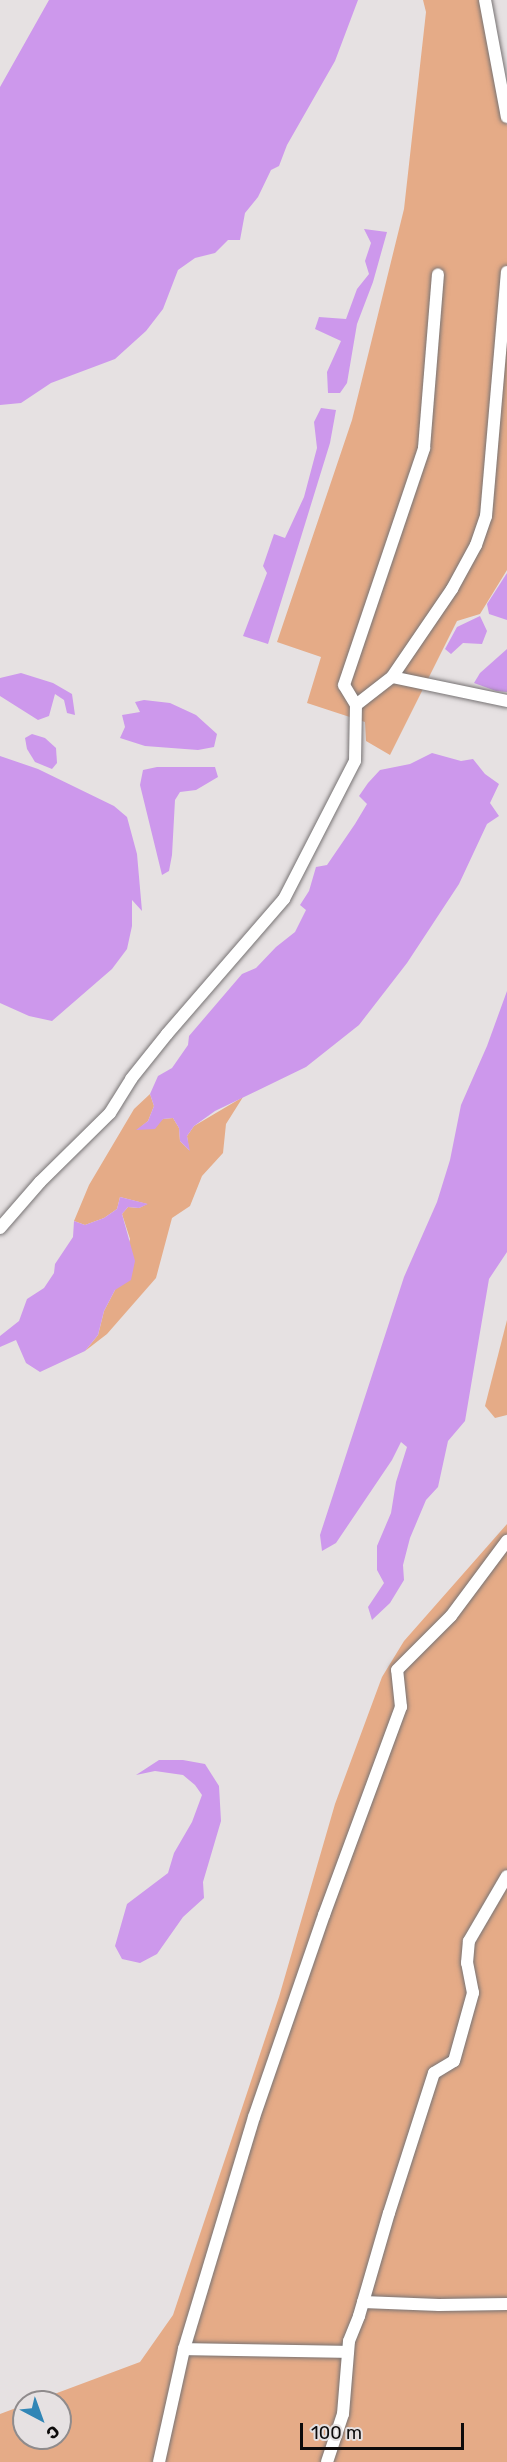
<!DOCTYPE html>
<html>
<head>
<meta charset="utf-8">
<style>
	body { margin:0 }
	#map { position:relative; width:507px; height:2462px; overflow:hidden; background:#e6e1e2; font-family:Rubik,sans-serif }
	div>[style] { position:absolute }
	.green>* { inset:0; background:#e5ab87 }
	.water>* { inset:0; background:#cd98ec }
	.roads { filter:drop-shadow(0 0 2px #777374) drop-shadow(0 0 2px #777374) }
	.street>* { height:12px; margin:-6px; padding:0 6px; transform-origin:6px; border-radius:6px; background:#fff }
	span { translate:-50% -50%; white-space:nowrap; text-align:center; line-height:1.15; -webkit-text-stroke:5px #e6e1e2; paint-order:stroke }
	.north { position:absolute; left:12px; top:2390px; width:60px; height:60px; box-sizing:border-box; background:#e6e1e2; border:2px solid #8f8b8c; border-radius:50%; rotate:139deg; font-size:16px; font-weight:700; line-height:24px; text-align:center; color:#0d0b0b }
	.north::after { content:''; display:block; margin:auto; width:21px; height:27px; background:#3186b6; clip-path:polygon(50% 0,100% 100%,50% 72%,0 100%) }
	.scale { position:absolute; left:300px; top:2423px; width:164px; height:27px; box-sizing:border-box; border:3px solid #0d0b0b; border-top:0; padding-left:8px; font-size:18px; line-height:21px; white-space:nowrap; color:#0d0b0b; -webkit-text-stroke:4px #e6e1e2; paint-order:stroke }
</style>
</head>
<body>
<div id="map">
	<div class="green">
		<i style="clip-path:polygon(423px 0,483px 0,507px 126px,507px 570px,480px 614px,457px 621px,390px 755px,366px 741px,365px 722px,307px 703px,321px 657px,277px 642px,352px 420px,404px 209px,426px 12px)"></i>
		<i style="clip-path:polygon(150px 1094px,154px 1106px,148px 1121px,137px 1130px,163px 1119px,173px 1118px,179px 1128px,180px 1141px,189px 1150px,187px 1136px,194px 1126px,243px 1097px,226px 1124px,223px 1153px,202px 1176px,190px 1206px,172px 1218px,156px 1278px,107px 1334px,85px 1351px,98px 1335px,104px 1311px,115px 1290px,130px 1239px,122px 1214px,128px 1207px,139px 1208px,147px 1204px,120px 1197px,117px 1209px,104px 1218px,85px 1225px,74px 1221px,89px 1185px,134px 1109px)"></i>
		<i style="clip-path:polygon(507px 1320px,507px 1415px,495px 1418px,485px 1406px)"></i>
		<i style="clip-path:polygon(507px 1524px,507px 2462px,0 2462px,0 2414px,24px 2405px,24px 2438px,60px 2438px,60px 2402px,33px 2402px,140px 2362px,173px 2315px,279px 1997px,335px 1804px,382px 1677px,404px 1641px)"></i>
	</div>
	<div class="water">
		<i style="clip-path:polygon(49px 0,358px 0,335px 61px,287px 145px,279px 166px,271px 170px,258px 197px,245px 213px,240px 240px,228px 240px,215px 253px,195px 258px,178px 270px,163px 309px,146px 331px,115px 359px,51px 383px,21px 403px,0 405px,0 87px)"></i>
		<i style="clip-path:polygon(364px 229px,387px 232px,373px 282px,357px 324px,347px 383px,340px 393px,328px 393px,327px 372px,341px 341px,315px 329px,319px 317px,346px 319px,357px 289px,369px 274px,365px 261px,371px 243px)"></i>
		<i style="clip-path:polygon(321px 408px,336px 410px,330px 443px,268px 644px,243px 636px,267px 573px,263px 566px,274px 534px,285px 538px,304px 497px,317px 448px,314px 422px)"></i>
		<i style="clip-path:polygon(507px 573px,507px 620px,489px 614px,487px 604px)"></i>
		<i style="clip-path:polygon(480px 616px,487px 631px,482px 644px,463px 643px,451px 654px,445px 649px,457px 627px)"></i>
		<i style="clip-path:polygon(507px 649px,507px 692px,496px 691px,474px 683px,480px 673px)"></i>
		<i style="clip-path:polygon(21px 673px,53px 683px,72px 694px,75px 715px,67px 713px,64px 700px,55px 694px,49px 716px,38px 720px,0 696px,0 678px)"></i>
		<i style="clip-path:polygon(144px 700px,170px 703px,196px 715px,217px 734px,214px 747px,198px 750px,145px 746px,120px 738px,125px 727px,122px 715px,140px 712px,135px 702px)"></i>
		<i style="clip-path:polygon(32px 734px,45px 738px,56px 748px,57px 763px,52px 769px,35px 762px,27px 749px,25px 738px)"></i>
		<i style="clip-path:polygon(432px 753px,461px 761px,473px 759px,485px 774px,499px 784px,490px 803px,499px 816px,487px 824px,459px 884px,407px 963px,359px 1025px,306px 1067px,215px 1111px,194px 1126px,187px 1136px,190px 1151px,180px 1141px,179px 1128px,173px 1118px,163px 1119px,155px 1129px,136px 1130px,148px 1121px,154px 1106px,150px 1094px,158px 1076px,172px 1068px,188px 1045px,189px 1036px,242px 974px,256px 968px,276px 947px,295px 932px,306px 910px,300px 905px,309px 891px,316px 867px,327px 865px,355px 824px,367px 804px,359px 796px,368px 783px,380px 770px,410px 764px)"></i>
		<i style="clip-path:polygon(0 756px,38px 769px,114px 806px,127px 817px,137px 854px,142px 911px,132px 900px,132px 926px,127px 949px,112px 969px,52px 1021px,29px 1016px,0 1003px)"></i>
		<i style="clip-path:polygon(157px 767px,215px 767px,218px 777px,196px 790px,180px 792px,175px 800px,172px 855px,169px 871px,162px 875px,140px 785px,143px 770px)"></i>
		<i style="clip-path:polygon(507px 991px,507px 1252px,489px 1279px,465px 1421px,448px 1441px,438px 1487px,426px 1500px,410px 1538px,403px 1565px,404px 1580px,390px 1603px,372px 1620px,368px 1607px,384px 1583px,377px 1570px,377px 1546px,391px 1513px,396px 1482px,407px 1447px,401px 1442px,392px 1460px,336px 1543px,322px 1551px,320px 1535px,404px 1277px,437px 1202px,450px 1160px,461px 1105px,487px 1046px)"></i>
		<i style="clip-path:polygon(120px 1197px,148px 1204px,139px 1208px,128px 1207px,122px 1214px,135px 1261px,131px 1280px,115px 1290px,104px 1311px,98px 1335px,85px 1351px,40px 1372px,26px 1363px,16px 1340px,0 1347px,0 1336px,19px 1321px,27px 1299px,44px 1288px,54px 1273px,55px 1264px,73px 1237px,74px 1221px,85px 1225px,104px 1218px,117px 1209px)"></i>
		<i style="clip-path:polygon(159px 1760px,183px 1760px,205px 1764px,219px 1786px,221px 1821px,203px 1882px,204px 1898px,183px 1917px,157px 1954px,140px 1963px,122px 1959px,115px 1946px,127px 1904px,168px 1873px,174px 1853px,192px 1822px,202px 1795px,195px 1785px,183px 1775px,155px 1771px,136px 1775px)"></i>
	</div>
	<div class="roads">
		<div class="street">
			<i style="left:485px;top:0;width:119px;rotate:79.4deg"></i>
			<i style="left:392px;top:677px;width:107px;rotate:-55.7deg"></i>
			<i style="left:452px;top:589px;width:50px;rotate:-61.4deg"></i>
			<i style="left:476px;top:545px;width:31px;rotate:-71deg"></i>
			<i style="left:486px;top:516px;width:245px;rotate:-85.1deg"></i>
			<i style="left:356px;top:705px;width:46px;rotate:-37.9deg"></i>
			<i style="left:392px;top:677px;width:117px;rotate:11.8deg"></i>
			<i style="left:0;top:1228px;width:61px;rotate:-49deg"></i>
			<i style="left:40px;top:1182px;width:98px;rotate:-44.6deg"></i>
			<i style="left:110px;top:1113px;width:40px;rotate:-58deg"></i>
			<i style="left:131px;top:1079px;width:58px;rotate:-51.3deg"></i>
			<i style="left:167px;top:1034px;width:179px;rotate:-49.1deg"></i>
			<i style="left:284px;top:899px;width:155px;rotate:-62.8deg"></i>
			<i style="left:355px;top:761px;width:56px;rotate:-89deg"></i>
			<i style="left:356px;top:705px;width:23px;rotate:-121deg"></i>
			<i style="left:344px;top:685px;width:250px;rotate:-71.3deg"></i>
			<i style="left:424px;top:448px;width:174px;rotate:-85.4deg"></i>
			<i style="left:363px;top:2302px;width:76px;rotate:2.3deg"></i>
			<i style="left:439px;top:2305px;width:68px;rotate:-0.8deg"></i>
			<i style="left:184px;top:2349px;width:164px;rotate:1deg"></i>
			<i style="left:159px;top:2462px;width:116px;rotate:-77.5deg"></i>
			<i style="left:184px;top:2349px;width:242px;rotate:-73.2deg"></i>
			<i style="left:254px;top:2117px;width:214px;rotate:-70.9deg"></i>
			<i style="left:324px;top:1915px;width:222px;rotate:-69.7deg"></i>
			<i style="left:401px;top:1707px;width:37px;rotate:-96deg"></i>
			<i style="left:397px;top:1670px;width:76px;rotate:-45deg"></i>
			<i style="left:451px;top:1616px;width:94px;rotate:-53.3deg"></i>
			<i style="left:327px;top:2462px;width:51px;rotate:-71.6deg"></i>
			<i style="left:343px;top:2414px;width:73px;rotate:-85.3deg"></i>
			<i style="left:349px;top:2341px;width:27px;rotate:-68deg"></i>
			<i style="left:359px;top:2316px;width:107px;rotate:-73.8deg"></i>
			<i style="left:389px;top:2213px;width:147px;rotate:-72.2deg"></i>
			<i style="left:434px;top:2073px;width:23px;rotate:-31deg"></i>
			<i style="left:454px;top:2061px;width:71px;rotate:-74.4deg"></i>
			<i style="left:473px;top:1993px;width:31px;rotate:-101deg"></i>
			<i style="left:467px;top:1963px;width:22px;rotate:-85deg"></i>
			<i style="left:469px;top:1941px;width:75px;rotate:-59.7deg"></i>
		</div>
	</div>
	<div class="north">С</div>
	<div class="scale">100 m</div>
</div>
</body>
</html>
